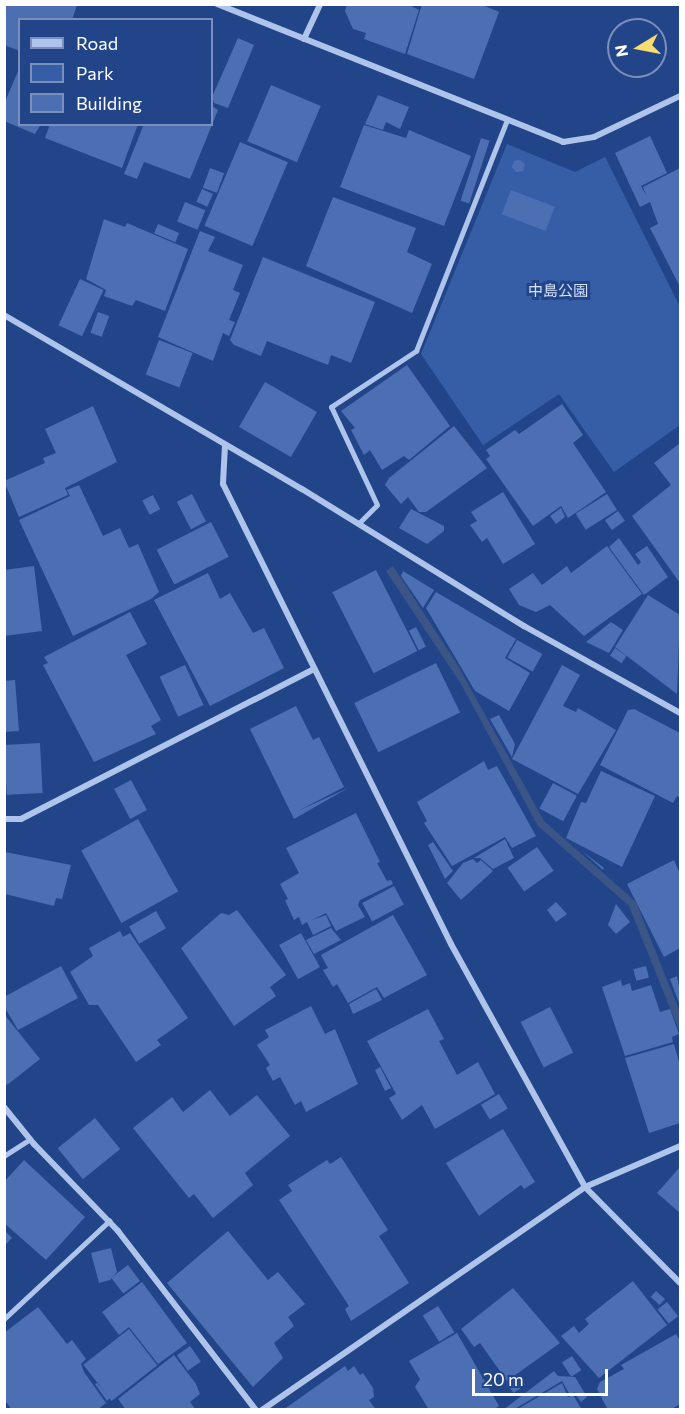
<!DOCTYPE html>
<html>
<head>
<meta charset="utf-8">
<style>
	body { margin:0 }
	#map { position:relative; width:685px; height:1414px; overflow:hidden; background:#22458a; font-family:Commissioner,"Noto Sans JP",sans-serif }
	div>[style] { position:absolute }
	.green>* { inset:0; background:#365ea7 }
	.water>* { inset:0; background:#3b5587 }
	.building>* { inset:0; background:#4b6fb2; transform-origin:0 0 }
	.lane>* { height:4.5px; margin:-2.25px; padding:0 2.25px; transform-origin:2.25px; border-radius:2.25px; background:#aec4ea }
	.street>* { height:6px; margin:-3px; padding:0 3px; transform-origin:3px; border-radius:3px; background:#aec4ea }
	span { translate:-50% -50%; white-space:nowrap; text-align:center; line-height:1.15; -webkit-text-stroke:6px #22458a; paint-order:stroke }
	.park-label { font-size:15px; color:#d2e0f8 }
	.frame { position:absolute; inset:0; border:6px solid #fff; pointer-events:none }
	.legend { position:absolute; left:18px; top:18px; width:195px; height:108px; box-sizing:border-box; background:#22458a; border:2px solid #7a8fb9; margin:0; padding:8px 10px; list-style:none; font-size:18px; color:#fff }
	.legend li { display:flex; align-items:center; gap:12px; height:30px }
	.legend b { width:30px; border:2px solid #7a8fb9 }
	.north { position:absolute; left:607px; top:18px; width:60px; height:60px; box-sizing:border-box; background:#22458a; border:2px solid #7a8fb9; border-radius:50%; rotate:260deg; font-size:16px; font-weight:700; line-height:24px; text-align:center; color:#fff }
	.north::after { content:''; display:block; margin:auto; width:21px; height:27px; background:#f7dc70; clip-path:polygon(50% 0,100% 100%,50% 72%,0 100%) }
	.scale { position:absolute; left:472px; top:1369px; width:136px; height:27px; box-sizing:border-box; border:3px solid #fff; border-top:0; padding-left:8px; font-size:18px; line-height:21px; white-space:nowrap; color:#fff; -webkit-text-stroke:4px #22458a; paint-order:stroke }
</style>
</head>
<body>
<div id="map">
	<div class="green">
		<i style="clip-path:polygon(507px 144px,575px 172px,605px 157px,680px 307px,680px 425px,614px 472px,559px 394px,483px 445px,421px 354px)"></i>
	</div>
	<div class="water">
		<i style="clip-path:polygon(393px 566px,457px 664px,544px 821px,636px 902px,679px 1010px,680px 1033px,629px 906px,538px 826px,461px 684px,386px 571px)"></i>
	</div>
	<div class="building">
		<i style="clip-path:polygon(4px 4px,74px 4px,77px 5px,72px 20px,20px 20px,20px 51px,4px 45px)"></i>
		<i style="clip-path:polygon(347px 4px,407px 4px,419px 10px,405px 54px,364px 39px,366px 33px,353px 29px,345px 11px)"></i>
		<i style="clip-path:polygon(422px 4px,480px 4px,499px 12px,474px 79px,407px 54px)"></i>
		<i style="clip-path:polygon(238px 38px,254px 45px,228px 108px,214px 103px,212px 97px)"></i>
		<i style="clip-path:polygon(19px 69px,20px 124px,41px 124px,35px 134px,4px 121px,4px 104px)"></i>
		<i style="left:271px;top:85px;width:54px;height:61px;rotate:23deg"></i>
		<i style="clip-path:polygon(378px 95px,409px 107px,400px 129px,386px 122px,383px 130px,365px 124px)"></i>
		<i style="clip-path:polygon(212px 106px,218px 110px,190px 179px,144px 162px,137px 179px,124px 174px,144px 124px,212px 124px)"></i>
		<i style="clip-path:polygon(50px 124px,138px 124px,122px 168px,45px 138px)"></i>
		<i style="clip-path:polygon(364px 125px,406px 138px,409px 130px,471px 156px,444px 226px,340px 187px)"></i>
		<i style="clip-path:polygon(650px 136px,667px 173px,641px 186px,647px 197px,643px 187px,680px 168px,680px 287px,650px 228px,658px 224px,650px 202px,640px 207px,615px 153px)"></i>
		<i style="left:481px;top:138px;width:9px;height:66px;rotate:18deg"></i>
		<i style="left:240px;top:142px;width:52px;height:91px;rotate:23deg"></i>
		<i style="clip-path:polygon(520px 160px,525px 164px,523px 171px,516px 172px,512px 167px,514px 161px)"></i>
		<i style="left:210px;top:168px;width:15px;height:21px;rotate:20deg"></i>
		<i style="left:202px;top:189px;width:12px;height:14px;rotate:24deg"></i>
		<i style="left:511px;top:190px;width:47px;height:26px;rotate:21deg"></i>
		<i style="clip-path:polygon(333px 197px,416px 228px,407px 252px,432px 264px,412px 313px,306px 266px)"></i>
		<i style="left:185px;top:202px;width:22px;height:21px;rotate:22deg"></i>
		<i style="clip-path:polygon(104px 219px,125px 227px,127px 223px,188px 249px,165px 311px,136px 300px,132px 306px,104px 296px,106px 290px,86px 279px)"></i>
		<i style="left:158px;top:224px;width:23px;height:10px;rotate:23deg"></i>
		<i style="clip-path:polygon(200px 231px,215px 237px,208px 251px,243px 265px,233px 290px,240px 293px,229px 320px,235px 322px,229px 336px,223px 333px,213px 361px,158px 337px)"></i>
		<i style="clip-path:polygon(263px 257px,375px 302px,351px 363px,331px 355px,328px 365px,267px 341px,261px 356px,234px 345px,230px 340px)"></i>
		<i style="left:80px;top:279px;width:26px;height:51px;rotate:25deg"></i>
		<i style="left:98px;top:312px;width:12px;height:22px;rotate:20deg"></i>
		<i style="left:159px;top:340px;width:36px;height:37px;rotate:21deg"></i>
		<i style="clip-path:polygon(407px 365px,450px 426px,409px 460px,404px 456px,382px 470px,370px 450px,364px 455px,351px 430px,355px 428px,341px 411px)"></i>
		<i style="left:265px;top:382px;width:60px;height:52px;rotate:30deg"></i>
		<i style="clip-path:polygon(562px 404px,583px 435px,573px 443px,606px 492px,568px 518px,561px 506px,533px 526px,486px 459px,490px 456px,486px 450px,515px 430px,519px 434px)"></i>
		<i style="clip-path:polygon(93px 406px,117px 462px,65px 488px,68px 495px,19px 517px,4px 481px,45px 463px,43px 458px,56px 453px,45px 429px)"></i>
		<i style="clip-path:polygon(454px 426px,487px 468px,426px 512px,419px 512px,408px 497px,401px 504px,385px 485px,389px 478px)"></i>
		<i style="clip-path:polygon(680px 443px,680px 583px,632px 516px,671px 485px,654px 463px)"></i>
		<i style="clip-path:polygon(79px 485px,103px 536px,120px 528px,129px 548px,138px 544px,159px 592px,151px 599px,73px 636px,19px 520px,70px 496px,67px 490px)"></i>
		<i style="clip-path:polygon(503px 492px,535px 544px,503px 564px,487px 538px,482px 542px,470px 525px,477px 521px,471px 512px)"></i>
		<i style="left:192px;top:494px;width:31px;height:17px;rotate:63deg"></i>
		<i style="left:607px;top:494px;width:19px;height:37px;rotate:58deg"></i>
		<i style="left:153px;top:495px;width:16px;height:12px;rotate:63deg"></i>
		<i style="clip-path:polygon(561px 508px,565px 517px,556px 524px,550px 516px)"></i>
		<i style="clip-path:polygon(411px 509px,444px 526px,444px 531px,427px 544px,399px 528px)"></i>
		<i style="left:618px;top:511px;width:12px;height:16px;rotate:55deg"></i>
		<i style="left:211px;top:522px;width:39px;height:61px;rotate:63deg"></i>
		<i style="clip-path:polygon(619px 538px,638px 565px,641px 562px,635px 554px,647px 546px,668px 577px,644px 595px,609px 547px)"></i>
		<i style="clip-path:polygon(607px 546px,642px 594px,584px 636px,550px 605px,536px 612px,519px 605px,509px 589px,533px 573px,542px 585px,567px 566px,571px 573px)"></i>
		<i style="clip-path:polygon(34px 566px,42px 631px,4px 636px,4px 570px)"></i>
		<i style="left:376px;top:570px;width:91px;height:49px;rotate:63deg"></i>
		<i style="clip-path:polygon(403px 571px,434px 590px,423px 608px,401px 576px)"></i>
		<i style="clip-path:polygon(208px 573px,220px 599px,230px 593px,253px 633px,264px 628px,284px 668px,210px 706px,154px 600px)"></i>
		<i style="clip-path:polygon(436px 592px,516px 639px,505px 658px,530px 673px,509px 711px,475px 691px,426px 608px)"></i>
		<i style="clip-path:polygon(648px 595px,680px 615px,677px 694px,615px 647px)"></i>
		<i style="clip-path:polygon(130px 612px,147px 644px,126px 655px,161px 720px,151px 726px,156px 734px,94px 762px,43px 665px,48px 663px,44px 657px)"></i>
		<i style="clip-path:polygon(611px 622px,623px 630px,609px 653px,586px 642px)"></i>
		<i style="left:416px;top:627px;width:22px;height:8px;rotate:63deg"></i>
		<i style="left:517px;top:640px;width:29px;height:20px;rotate:29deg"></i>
		<i style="left:615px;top:648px;width:14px;height:9px;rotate:34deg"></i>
		<i style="left:436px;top:663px;width:55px;height:91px;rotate:64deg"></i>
		<i style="left:185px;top:665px;width:44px;height:28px;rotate:65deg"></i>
		<i style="clip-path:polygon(562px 665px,580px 675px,563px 706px,576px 712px,578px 708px,616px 730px,578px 794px,512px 759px)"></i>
		<i style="clip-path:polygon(15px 680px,19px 731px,4px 732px,4px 681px)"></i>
		<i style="clip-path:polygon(296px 706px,313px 740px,319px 737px,344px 787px,298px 811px,348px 788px,294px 819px,250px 729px)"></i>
		<i style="clip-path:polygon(634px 709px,680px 733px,680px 798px,677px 796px,673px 803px,600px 765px,628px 710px)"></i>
		<i style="clip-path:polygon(499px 715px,515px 744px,512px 757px,490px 719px)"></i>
		<i style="left:40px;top:743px;width:50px;height:36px;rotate:87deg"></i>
		<i style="clip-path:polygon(484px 761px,488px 770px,497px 766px,536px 836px,512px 848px,505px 837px,452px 866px,424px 823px,427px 821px,417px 802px)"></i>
		<i style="clip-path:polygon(601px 771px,655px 796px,622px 867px,566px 838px,581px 802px,586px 803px)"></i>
		<i style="left:131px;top:780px;width:34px;height:19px;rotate:62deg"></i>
		<i style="left:553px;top:783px;width:27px;height:29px;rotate:28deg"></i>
		<i style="clip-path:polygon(356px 813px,380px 862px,377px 863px,387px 881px,391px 880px,393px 884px,360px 900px,358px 905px,365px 917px,336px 931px,326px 913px,312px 920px,326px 915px,331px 926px,313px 935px,307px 922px,302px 925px,299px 917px,294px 920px,285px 900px,288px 899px,280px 884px,299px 873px,286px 848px)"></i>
		<i style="left:138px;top:819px;width:83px;height:65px;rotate:61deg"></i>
		<i style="clip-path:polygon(505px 839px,514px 858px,493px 869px,480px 858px,474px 858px)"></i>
		<i style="clip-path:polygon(433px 842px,453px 871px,445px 879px,428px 845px)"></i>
		<i style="left:537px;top:847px;width:29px;height:36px;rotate:55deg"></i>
		<i style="clip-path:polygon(582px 851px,604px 868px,603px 870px)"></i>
		<i style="clip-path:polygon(5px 852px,71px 865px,62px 899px,56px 898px,54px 906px,5px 894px)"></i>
		<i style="clip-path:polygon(473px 859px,477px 863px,481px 860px,493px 871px,461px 900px,447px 883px,463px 863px)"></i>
		<i style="clip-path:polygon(674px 860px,680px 874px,680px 948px,664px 957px,627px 884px)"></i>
		<i style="left:394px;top:886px;width:21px;height:36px;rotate:62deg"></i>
		<i style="clip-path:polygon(556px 902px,567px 914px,556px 922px,547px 910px)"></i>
		<i style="clip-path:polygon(616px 904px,630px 922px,616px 934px,608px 925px)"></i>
		<i style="clip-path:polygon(237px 910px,286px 975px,270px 987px,276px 996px,234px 1026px,181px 948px,221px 913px,229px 915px)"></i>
		<i style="left:156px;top:911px;width:20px;height:31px;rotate:60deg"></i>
		<i style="clip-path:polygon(393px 915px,427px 975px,384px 998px,377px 987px,348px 1003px,337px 984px,333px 987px,323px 970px,328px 968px,321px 955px)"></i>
		<i style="clip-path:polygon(331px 928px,341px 940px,314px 954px,306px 940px)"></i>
		<i style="clip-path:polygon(120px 931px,123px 937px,130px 933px,188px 1018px,157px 1040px,161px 1045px,136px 1062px,98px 1005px,89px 1005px,70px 972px,93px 956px,89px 948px)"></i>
		<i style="left:301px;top:933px;width:39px;height:25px;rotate:61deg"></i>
		<i style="clip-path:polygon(61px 966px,78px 998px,18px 1030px,4px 1006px,4px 997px)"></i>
		<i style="left:646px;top:966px;width:12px;height:13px;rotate:76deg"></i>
		<i style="clip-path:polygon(677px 976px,680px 991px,679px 1003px,670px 979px)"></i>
		<i style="clip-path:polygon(621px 980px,622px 986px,630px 983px,632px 991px,651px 985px,660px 1012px,670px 1009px,679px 1034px,672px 1037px,673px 1042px,625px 1056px,602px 987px)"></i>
		<i style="clip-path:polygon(376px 989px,382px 1000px,353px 1014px,349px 1004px)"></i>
		<i style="clip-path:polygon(311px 1006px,325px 1034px,335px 1029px,358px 1084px,306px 1112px,301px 1101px,295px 1105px,280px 1077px,273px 1081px,266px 1068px,270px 1065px,257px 1045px,269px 1037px,265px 1030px)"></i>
		<i style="left:550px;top:1007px;width:51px;height:33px;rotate:63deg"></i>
		<i style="clip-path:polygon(428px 1009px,444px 1039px,439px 1041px,457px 1075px,478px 1062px,495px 1094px,435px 1129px,422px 1105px,402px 1120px,389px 1098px,396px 1094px,367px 1041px)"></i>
		<i style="clip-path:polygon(4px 1014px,40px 1059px,7px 1085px,4px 1082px)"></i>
		<i style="clip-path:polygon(674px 1044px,680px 1066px,680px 1123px,649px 1133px,625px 1058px)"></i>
		<i style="clip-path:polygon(380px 1067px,391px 1088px,385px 1091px,375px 1070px)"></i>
		<i style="clip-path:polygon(210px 1090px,230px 1116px,257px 1095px,290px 1136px,245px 1173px,253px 1185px,213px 1218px,194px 1194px,189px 1198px,133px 1128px,172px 1097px,183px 1112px)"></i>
		<i style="left:499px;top:1094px;width:17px;height:21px;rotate:59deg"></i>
		<i style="left:95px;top:1118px;width:40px;height:48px;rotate:51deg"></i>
		<i style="clip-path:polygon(503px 1129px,535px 1182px,524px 1189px,521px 1185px,479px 1216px,446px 1163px)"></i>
		<i style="clip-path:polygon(341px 1157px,388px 1230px,379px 1236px,409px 1283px,351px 1321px,345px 1309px,349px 1306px,279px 1200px,292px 1191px,288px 1185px,327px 1160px,330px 1164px)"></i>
		<i style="clip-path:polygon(24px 1160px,85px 1217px,46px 1260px,4px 1223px,4px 1182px)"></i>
		<i style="clip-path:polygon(680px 1167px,680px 1213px,657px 1193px)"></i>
		<i style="clip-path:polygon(4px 1230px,12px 1238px,4px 1246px)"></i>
		<i style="clip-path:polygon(228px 1231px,268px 1280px,278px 1272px,305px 1304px,288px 1317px,294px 1326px,274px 1343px,283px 1358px,253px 1387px,167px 1283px)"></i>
		<i style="clip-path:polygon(111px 1248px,117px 1272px,110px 1280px,99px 1283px,91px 1253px)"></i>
		<i style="left:128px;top:1265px;width:20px;height:21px;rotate:53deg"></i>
		<i style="clip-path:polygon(633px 1281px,667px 1325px,599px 1378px,561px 1336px,574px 1326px,579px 1333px,589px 1324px,585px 1319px)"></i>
		<i style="clip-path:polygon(142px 1282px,187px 1343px,158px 1364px,129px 1327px,119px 1335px,102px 1312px)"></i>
		<i style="clip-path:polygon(513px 1288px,560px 1343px,507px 1381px,480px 1343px,474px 1347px,461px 1329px)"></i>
		<i style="left:656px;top:1291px;width:12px;height:8px;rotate:42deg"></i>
		<i style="left:667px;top:1302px;width:18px;height:12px;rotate:52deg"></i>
		<i style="left:438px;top:1306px;width:31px;height:18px;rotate:58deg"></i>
		<i style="clip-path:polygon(38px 1307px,67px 1344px,72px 1340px,86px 1359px,81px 1364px,84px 1372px,106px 1403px,97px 1410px,12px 1410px,4px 1399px,4px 1333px)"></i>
		<i style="left:129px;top:1329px;width:46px;height:58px;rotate:52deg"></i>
		<i style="clip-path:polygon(457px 1333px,499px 1406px,493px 1410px,429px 1410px,415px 1387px,420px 1379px,409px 1361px)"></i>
		<i style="clip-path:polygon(676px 1334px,680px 1341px,680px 1404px,670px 1410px,608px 1410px,597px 1389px,600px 1382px,624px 1369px,621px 1365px)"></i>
		<i style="left:190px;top:1346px;width:19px;height:16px;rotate:55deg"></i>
		<i style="clip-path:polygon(174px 1355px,196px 1384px,200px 1394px,190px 1402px,196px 1410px,126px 1410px,118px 1399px)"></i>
		<i style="left:572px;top:1356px;width:17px;height:12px;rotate:57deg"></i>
		<i style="clip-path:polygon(345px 1366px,348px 1371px,354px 1366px,360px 1375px,363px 1373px,373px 1388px,374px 1397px,369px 1400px,376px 1410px,283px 1410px)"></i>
		<i style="clip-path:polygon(554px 1371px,558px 1376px,575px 1377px,587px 1397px,581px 1402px,574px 1392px,570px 1395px,562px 1381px,513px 1410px,503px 1410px)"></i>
		<i style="left:519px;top:1376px;width:11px;height:14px;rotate:56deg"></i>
		<i style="clip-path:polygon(97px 1383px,110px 1398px,107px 1401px,95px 1384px)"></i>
		<i style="clip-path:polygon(562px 1383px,568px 1397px,573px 1395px,582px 1410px,516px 1410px)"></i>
	</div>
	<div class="lane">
		<i style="left:359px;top:523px;width:25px;rotate:-45deg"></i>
		<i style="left:377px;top:505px;width:108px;rotate:-115.1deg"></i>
		<i style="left:331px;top:407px;width:102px;rotate:-33.4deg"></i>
		<i style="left:416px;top:351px;width:246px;rotate:-68.5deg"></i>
		<i style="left:4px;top:1156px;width:31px;rotate:-33deg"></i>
		<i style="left:4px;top:1319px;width:144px;rotate:-43deg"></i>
	</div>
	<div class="street">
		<i style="left:217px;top:4px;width:373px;rotate:21.7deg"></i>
		<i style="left:563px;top:142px;width:31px;rotate:-9deg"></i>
		<i style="left:594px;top:137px;width:95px;rotate:-25.5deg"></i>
		<i style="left:304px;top:39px;width:38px;rotate:-65deg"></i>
		<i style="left:4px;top:315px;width:345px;rotate:30.3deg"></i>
		<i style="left:302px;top:489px;width:261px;rotate:31.7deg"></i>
		<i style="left:524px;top:626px;width:179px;rotate:29.1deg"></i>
		<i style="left:225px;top:445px;width:39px;rotate:93deg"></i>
		<i style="left:223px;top:484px;width:513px;rotate:63.63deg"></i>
		<i style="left:451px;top:944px;width:277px;rotate:61.1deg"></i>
		<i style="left:585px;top:1187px;width:135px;rotate:45.3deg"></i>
		<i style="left:4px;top:819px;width:17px"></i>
		<i style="left:21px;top:819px;width:327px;rotate:-27.1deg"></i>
		<i style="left:4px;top:1107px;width:48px;rotate:51deg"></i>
		<i style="left:34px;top:1144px;width:121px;rotate:46deg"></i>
		<i style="left:118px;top:1231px;width:226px;rotate:52.4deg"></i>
		<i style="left:262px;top:1410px;width:393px;rotate:-34.6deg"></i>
		<i style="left:585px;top:1187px;width:103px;rotate:-23.3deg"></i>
	</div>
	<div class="park-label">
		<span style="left:558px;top:291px">中島公園</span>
	</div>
	<div class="frame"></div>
	<ul class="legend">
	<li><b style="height:8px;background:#aec4ea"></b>Road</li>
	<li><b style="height:16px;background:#365ea7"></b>Park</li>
	<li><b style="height:16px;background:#4b6fb2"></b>Building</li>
	</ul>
	<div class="north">N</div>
	<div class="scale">20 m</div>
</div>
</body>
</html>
